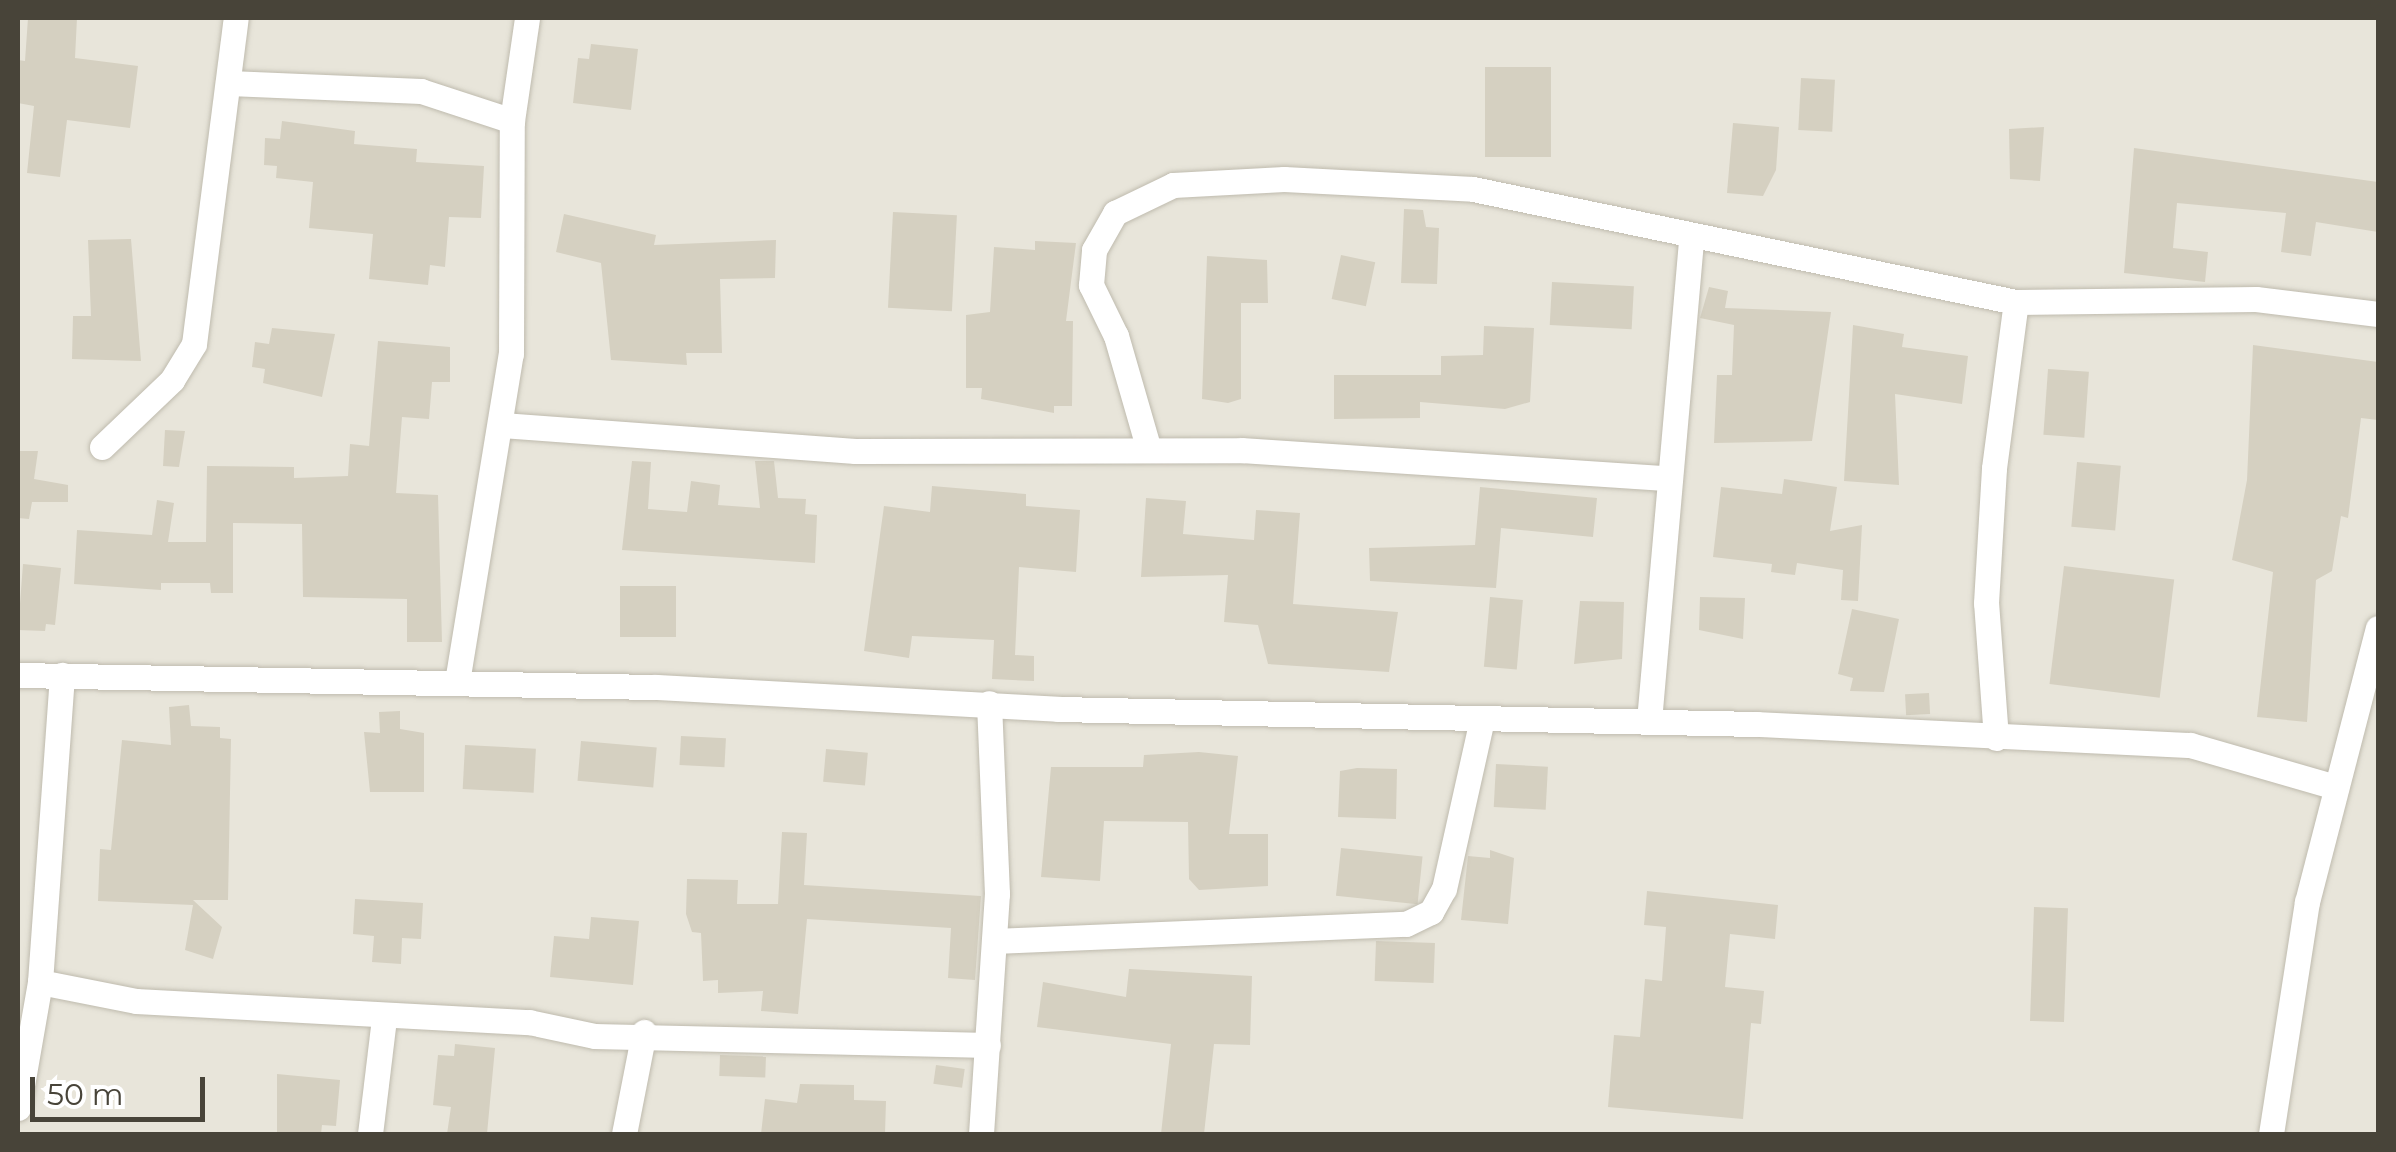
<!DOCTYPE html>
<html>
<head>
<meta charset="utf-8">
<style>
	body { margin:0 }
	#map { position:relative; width:2396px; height:1152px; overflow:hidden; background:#f4f3eb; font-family:Montserrat,sans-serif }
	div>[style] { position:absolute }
	.residential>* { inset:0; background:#e8e5da; transform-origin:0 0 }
	.building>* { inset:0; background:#d5d0c1; transform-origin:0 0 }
	.roads { filter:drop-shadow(0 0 2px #bfbbae) drop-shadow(0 0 2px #bfbbae) }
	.minor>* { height:25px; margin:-12.5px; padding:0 12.5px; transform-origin:12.5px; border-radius:12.5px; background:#fff }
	span { translate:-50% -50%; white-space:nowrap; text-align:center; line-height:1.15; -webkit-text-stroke:8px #fff; paint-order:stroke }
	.frame { position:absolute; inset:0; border:20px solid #484439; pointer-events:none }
	.scale { position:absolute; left:30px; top:1077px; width:175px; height:45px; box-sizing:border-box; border:5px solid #484439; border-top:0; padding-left:12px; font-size:30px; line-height:35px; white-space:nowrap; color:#484439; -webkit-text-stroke:8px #fff; paint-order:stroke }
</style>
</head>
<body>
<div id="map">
	<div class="residential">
		<i style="left:18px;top:18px;width:2360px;height:1116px"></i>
	</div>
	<div class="building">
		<i style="clip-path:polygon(28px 18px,77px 18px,75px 58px,138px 66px,130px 128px,67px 120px,60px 177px,27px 173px,34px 106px,18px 103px,18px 60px,25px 61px)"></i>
		<i style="clip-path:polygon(591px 44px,638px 49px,631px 110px,573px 103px,578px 58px,589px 59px)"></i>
		<i style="left:1485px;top:67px;width:66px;height:90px"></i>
		<i style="left:1801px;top:78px;width:34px;height:52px;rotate:3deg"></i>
		<i style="clip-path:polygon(282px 121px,355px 131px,354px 144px,417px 149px,416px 162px,484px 166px,481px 218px,449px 217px,445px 267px,430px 265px,428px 285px,369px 279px,373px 234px,309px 228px,313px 182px,276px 178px,277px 166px,264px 165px,265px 138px,280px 139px)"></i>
		<i style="clip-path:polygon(1733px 123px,1779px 127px,1776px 170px,1763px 196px,1727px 193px)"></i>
		<i style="clip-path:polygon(2044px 127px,2040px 181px,2010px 179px,2009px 129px)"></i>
		<i style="clip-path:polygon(2134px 148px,2378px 182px,2378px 232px,2316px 222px,2311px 256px,2281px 252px,2286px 213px,2177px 203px,2173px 248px,2208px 252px,2205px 282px,2124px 273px)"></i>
		<i style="clip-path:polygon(1404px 209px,1423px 210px,1426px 227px,1439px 228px,1437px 284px,1401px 283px)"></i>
		<i style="left:893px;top:212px;width:64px;height:96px;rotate:3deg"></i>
		<i style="clip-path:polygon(564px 214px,656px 235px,654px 245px,776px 240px,775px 278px,720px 279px,722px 353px,686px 353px,687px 365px,611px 360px,601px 263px,556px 252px)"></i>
		<i style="clip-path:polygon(131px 239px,141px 361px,72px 359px,73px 316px,91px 316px,88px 240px)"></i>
		<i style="clip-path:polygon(1035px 241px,1076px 243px,1066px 321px,1073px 321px,1072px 406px,1054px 406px,1054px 413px,981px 399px,982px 388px,966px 388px,966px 315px,990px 312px,994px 247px,1035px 250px)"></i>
		<i style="left:1341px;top:255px;width:35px;height:45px;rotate:12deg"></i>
		<i style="clip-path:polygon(1207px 256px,1267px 260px,1268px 303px,1241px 303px,1241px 399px,1228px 403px,1202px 399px)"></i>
		<i style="left:1552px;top:282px;width:82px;height:43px;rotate:3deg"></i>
		<i style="clip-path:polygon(1709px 287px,1728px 291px,1725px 308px,1831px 312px,1812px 441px,1714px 443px,1717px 375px,1732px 375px,1734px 325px,1700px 318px)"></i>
		<i style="clip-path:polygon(1853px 325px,1904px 334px,1902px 347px,1968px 356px,1962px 404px,1895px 394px,1899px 485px,1844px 481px)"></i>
		<i style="clip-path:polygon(1484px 326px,1534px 328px,1530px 402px,1505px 409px,1420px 402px,1420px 418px,1334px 419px,1334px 375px,1441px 375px,1441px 356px,1483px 355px)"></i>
		<i style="clip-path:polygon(272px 328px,335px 334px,322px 397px,263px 383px,265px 369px,252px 367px,255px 342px,269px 344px)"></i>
		<i style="clip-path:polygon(378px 341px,450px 347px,450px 382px,432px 382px,429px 419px,402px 417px,396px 493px,438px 495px,442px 642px,407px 642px,407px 599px,303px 597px,302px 524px,233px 523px,233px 593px,211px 593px,210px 583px,161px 583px,161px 590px,74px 584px,77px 530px,152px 535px,157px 500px,174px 503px,168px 542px,206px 542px,207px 466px,294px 467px,294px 478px,348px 476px,350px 444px,369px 446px)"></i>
		<i style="clip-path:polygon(2253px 345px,2378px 362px,2378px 420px,2361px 418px,2348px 518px,2341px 516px,2332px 571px,2316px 580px,2307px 722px,2257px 717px,2273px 572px,2232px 560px,2247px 480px)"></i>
		<i style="left:2048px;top:369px;width:41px;height:66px;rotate:4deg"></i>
		<i style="clip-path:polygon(165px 430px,185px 431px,179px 467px,163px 466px)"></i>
		<i style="clip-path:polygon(18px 451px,38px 451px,34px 479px,68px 485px,68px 502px,32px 502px,29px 519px,18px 518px)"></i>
		<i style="clip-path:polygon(632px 461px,651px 462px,648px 509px,687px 512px,691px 481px,720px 485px,718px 505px,760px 508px,755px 461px,774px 461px,778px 498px,806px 499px,805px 514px,817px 515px,815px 563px,622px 550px)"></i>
		<i style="left:2077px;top:462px;width:44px;height:65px;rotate:5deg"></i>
		<i style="clip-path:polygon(1784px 479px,1837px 487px,1830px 531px,1862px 525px,1858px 601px,1841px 600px,1843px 570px,1797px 563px,1795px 575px,1771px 572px,1772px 564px,1713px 557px,1721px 487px,1782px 494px)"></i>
		<i style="clip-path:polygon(932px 486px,1026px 494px,1026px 506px,1080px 510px,1076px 572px,1019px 567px,1015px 655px,1034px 656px,1034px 681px,992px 679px,994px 640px,912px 636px,909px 658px,864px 651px,884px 506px,930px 512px)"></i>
		<i style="clip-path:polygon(1480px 487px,1597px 498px,1593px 537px,1501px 528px,1496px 588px,1370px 581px,1369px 548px,1475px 545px)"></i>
		<i style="clip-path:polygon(1146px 498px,1186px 501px,1183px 534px,1254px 540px,1256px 510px,1300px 513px,1293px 604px,1398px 612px,1389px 672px,1268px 664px,1258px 625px,1224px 622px,1228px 575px,1141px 577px)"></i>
		<i style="clip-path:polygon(23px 564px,61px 568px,55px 625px,46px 624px,45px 631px,18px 630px)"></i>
		<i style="left:2064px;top:566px;width:111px;height:119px;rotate:7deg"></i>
		<i style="left:620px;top:586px;width:56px;height:51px"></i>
		<i style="left:1490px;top:597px;width:33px;height:70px;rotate:5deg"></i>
		<i style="clip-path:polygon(1700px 597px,1745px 598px,1743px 639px,1699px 630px)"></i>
		<i style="clip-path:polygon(1580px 601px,1624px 602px,1622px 659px,1574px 664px)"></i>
		<i style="clip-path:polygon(1852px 609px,1899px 619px,1884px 692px,1850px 691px,1853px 678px,1838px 674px)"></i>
		<i style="left:1929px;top:693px;width:21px;height:24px;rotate:87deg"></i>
		<i style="clip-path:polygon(189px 705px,191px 726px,220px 727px,220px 738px,231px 739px,228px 900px,193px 900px,222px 927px,213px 959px,185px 950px,193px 905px,98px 901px,100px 849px,111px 850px,122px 740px,171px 745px,169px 707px)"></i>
		<i style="clip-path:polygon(400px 711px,400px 729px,424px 733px,424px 792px,370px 792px,364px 732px,380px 733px,379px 712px)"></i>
		<i style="left:681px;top:736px;width:45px;height:29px;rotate:3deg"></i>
		<i style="left:581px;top:741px;width:76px;height:40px;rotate:5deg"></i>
		<i style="left:465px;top:745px;width:71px;height:44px;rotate:3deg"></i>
		<i style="left:826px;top:749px;width:42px;height:33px;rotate:5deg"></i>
		<i style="clip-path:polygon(1199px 752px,1238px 756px,1229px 834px,1268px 834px,1268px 886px,1199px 890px,1189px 879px,1188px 822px,1104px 821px,1100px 881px,1041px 877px,1051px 767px,1143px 767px,1144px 755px)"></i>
		<i style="left:1496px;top:764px;width:52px;height:43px;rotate:3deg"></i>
		<i style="clip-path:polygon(1357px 768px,1397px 769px,1396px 819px,1338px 817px,1340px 771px)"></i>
		<i style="clip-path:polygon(782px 832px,807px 833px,804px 885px,981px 896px,975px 980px,948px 978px,951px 928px,807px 919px,798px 1014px,761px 1011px,763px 991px,718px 993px,718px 980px,703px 981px,701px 933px,692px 932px,686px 914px,687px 879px,738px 880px,737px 904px,778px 904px)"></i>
		<i style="left:1341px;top:848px;width:82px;height:48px;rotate:6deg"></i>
		<i style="clip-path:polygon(1490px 850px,1514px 858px,1508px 924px,1461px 920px,1468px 856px,1490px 858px)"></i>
		<i style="clip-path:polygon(1647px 891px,1778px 905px,1775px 939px,1730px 934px,1725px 987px,1764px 991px,1761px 1024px,1751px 1023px,1743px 1119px,1608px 1107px,1614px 1035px,1640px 1037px,1645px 979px,1662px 981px,1666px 927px,1644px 925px)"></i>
		<i style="clip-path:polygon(355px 899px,423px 903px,421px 939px,402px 938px,401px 964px,372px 962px,374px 936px,353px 934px)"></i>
		<i style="left:2034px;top:907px;width:34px;height:114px;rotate:2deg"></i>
		<i style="clip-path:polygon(591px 917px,639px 921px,633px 985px,550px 977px,554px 936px,589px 939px)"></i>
		<i style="left:1376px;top:941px;width:59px;height:40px;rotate:2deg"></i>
		<i style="clip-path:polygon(1129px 969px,1252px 976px,1250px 1045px,1214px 1044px,1204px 1134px,1161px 1134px,1171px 1044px,1037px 1027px,1043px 982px,1126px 997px)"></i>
		<i style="clip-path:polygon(455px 1044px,495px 1048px,487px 1134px,447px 1134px,451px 1107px,433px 1105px,438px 1055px,454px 1056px)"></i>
		<i style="left:720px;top:1055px;width:46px;height:21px;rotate:2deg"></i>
		<i style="left:936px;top:1065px;width:29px;height:19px;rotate:8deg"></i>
		<i style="clip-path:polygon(277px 1074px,340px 1080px,336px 1126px,322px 1125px,321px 1134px,277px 1134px)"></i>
		<i style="clip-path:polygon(800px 1084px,854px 1085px,854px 1100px,886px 1101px,885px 1134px,761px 1134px,765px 1099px,797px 1103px)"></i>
	</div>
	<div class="roads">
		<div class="minor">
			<i style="left:229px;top:83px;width:192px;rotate:2.4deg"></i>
			<i style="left:421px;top:91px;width:96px;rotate:18.2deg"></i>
			<i style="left:502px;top:425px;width:354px;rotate:4.2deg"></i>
			<i style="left:855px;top:451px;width:387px;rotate:-0.1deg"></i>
			<i style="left:1242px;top:450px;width:427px;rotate:3.8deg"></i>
			<i style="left:102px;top:447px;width:97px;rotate:-43.7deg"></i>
			<i style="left:172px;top:380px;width:42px;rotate:-58.6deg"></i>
			<i style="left:194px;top:344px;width:329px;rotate:-82.7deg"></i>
			<i style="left:1149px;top:450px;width:119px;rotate:-106.1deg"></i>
			<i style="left:1116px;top:336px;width:57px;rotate:-116.1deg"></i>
			<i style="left:1091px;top:285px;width:35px;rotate:-85deg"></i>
			<i style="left:1094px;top:250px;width:43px;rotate:-60.4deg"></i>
			<i style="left:1115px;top:213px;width:64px;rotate:-25.8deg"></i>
			<i style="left:1173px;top:185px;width:111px;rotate:-3.1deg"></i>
			<i style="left:1284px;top:179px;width:189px;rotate:3deg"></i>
			<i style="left:1473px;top:189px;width:555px;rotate:11.76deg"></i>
			<i style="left:2016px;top:302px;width:240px;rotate:-0.7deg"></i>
			<i style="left:2256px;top:299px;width:123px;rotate:7deg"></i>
			<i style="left:18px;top:675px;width:638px;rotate:1.08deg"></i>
			<i style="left:656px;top:687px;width:403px;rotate:3.1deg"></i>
			<i style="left:1058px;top:709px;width:699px;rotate:1.23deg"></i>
			<i style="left:1757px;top:724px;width:434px;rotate:2.8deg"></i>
			<i style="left:2190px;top:745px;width:148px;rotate:16.1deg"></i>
			<i style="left:457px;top:682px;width:332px;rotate:-80.7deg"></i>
			<i style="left:511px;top:354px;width:233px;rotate:-89.8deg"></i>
			<i style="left:512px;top:121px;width:104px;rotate:-81.7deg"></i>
			<i style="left:1649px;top:721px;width:483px;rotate:-85deg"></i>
			<i style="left:1996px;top:738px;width:135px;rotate:-94.2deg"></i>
			<i style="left:1986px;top:603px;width:135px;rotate:-86.6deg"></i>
			<i style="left:1994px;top:468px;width:167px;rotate:-82.5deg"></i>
			<i style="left:994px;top:941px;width:412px;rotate:-2.4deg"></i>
			<i style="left:1406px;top:924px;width:28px;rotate:-26deg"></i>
			<i style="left:1431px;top:912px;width:26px;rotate:-61deg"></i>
			<i style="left:1444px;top:889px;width:174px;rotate:-77.4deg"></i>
			<i style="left:40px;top:982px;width:98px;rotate:11.2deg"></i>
			<i style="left:136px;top:1001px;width:394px;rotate:3.1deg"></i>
			<i style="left:529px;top:1022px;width:67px;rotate:12deg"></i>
			<i style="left:595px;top:1036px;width:393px;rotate:1.3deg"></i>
			<i style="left:18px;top:1108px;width:128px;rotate:-80.1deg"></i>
			<i style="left:40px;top:982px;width:308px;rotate:-85.9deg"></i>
			<i style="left:370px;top:1134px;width:117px;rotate:-83.1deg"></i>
			<i style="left:624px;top:1134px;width:104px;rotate:-78.9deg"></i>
			<i style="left:981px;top:1134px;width:241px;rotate:-86.2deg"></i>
			<i style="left:997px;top:894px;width:191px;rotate:-92.4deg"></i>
			<i style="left:2271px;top:1134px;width:235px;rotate:-81.2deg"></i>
			<i style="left:2307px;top:902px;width:283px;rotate:-75.5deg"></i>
		</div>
	</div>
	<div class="frame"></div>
	<div class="scale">50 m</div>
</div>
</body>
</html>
